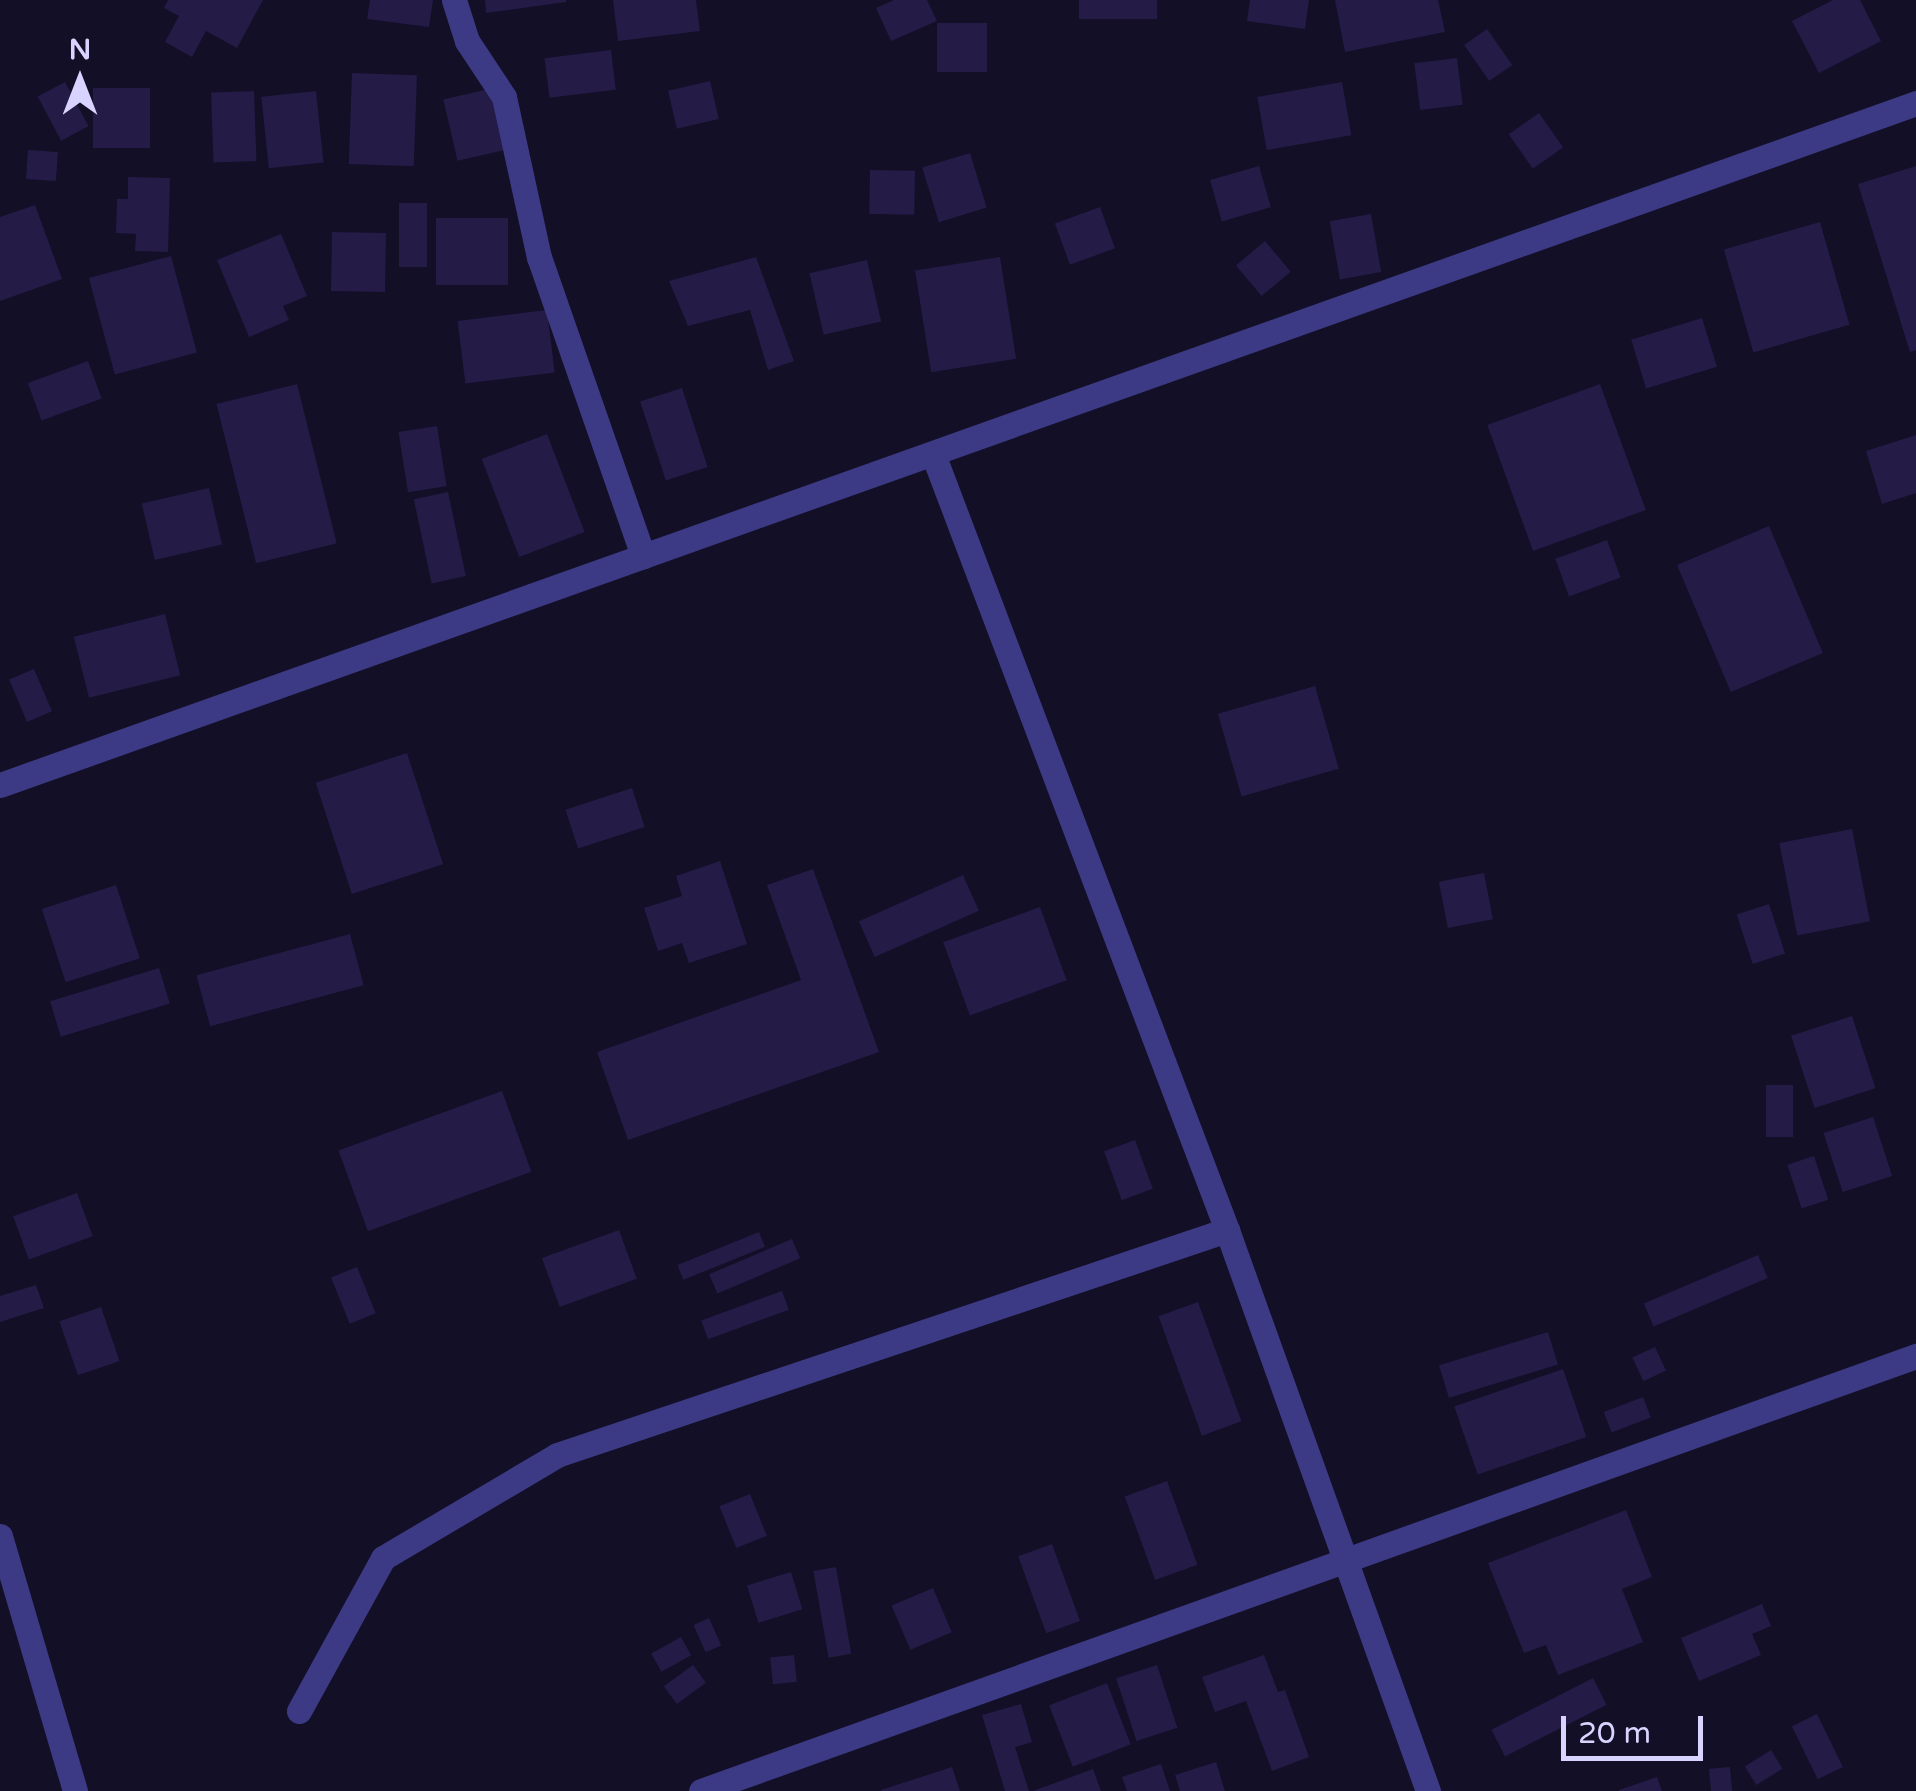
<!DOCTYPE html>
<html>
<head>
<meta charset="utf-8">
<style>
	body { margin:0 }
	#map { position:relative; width:1916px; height:1791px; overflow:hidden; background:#130f26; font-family:"Varela Round",sans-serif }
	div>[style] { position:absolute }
	.building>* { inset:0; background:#241b47; transform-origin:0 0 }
	.minor>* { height:25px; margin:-12.5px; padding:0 12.5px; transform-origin:12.5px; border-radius:12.5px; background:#3d3a85 }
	span { translate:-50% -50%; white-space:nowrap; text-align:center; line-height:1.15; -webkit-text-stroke:10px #130f26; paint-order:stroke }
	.north { position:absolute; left:30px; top:30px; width:100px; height:100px; -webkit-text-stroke:8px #130f26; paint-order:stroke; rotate:0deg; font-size:28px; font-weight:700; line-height:40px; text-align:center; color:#d9d4ff }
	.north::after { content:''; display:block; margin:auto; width:35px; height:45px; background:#d9d4ff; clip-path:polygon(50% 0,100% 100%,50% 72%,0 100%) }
	.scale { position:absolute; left:1561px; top:1716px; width:142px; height:45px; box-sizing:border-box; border:5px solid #d9d4ff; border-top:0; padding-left:12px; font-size:30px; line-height:35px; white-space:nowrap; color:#d9d4ff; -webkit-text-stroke:8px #130f26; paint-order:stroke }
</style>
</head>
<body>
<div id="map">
	<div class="building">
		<i style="clip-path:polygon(168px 0,263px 0,237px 48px,206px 31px,192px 57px,165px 42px,179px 16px,164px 8px)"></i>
		<i style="clip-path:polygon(370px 0,433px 0,429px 27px,367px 19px)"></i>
		<i style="clip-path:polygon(485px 0,566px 0,566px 2px,486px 13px)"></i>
		<i style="clip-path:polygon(613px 0,696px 0,700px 31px,618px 41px)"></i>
		<i style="clip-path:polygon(894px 0,927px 0,937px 21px,891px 41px,876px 8px)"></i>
		<i style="left:1079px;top:0;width:78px;height:19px"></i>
		<i style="clip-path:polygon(1250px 0,1309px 0,1305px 29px,1247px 21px)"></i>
		<i style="clip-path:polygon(1335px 0,1438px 0,1445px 32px,1345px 52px)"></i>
		<i style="clip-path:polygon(1833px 0,1860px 0,1881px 41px,1819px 73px,1792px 21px)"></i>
		<i style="left:987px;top:23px;width:49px;height:50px;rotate:90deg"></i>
		<i style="left:1487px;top:29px;width:44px;height:28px;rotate:55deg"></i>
		<i style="left:611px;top:50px;width:40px;height:67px;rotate:83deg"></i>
		<i style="left:1457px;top:58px;width:47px;height:43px;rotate:83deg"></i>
		<i style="left:352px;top:73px;width:65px;height:91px;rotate:2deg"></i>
		<i style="left:710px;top:81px;width:39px;height:43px;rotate:77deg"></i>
		<i style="left:65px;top:82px;width:50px;height:31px;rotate:62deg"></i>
		<i style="left:1342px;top:82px;width:54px;height:86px;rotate:80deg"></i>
		<i style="left:150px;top:88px;width:60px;height:57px;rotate:90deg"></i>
		<i style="left:493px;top:88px;width:63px;height:51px;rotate:77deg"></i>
		<i style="left:254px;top:91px;width:70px;height:43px;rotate:88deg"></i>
		<i style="left:316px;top:91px;width:72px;height:55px;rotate:84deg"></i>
		<i style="left:1539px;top:113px;width:42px;height:37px;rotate:55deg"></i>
		<i style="left:28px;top:150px;width:30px;height:29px;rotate:4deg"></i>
		<i style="left:970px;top:153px;width:57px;height:50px;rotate:73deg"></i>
		<i style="left:1259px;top:166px;width:43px;height:51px;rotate:74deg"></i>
		<i style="clip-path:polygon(1916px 166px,1916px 350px,1910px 352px,1858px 184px)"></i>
		<i style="left:870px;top:170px;width:45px;height:44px;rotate:1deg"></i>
		<i style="clip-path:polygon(128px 177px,170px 178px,168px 252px,135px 251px,136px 234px,116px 233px,117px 199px,128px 199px)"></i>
		<i style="left:399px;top:203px;width:28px;height:64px"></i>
		<i style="clip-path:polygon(35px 205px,62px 279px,0 301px,0 217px)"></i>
		<i style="left:1100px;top:207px;width:44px;height:48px;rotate:70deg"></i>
		<i style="left:1371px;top:214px;width:59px;height:42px;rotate:80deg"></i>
		<i style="left:436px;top:218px;width:72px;height:67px"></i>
		<i style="left:1820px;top:222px;width:107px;height:100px;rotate:74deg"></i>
		<i style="left:332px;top:232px;width:54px;height:59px;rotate:1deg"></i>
		<i style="clip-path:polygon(281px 234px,307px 296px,283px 306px,289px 320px,249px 337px,217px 260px)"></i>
		<i style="left:1265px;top:241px;width:40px;height:38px;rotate:50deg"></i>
		<i style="left:171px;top:256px;width:100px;height:85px;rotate:75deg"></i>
		<i style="clip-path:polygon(756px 257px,794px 361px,768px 370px,750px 310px,688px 326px,669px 281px)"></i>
		<i style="left:1000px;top:257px;width:103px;height:86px;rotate:81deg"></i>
		<i style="left:867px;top:260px;width:63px;height:59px;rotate:77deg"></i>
		<i style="left:547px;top:310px;width:63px;height:90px;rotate:83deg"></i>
		<i style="left:1702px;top:318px;width:51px;height:74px;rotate:73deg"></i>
		<i style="left:88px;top:361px;width:40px;height:64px;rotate:70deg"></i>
		<i style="left:297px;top:384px;width:164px;height:83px;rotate:76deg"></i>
		<i style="left:1600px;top:384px;width:134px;height:120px;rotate:70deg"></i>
		<i style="left:682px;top:388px;width:83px;height:44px;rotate:72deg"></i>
		<i style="left:437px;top:426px;width:61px;height:39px;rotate:81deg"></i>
		<i style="left:547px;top:434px;width:105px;height:70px;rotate:69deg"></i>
		<i style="clip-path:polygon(1916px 435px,1916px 493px,1882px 504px,1866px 451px)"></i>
		<i style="left:209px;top:488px;width:58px;height:69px;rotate:77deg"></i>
		<i style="left:448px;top:492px;width:86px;height:35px;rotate:78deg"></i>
		<i style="left:1769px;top:526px;width:138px;height:100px;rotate:67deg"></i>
		<i style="left:1607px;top:540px;width:40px;height:55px;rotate:70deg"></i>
		<i style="left:165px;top:614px;width:63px;height:94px;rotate:76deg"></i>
		<i style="left:34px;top:669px;width:46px;height:27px;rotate:67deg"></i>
		<i style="left:1315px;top:686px;width:86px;height:101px;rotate:74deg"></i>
		<i style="left:407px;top:753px;width:117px;height:96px;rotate:72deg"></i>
		<i style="left:632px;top:788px;width:41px;height:70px;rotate:72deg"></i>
		<i style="left:1852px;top:829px;width:94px;height:74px;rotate:79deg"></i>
		<i style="clip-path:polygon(720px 861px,747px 944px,689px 963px,682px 943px,658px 951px,644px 908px,682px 896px,676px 876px)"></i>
		<i style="clip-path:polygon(813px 869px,879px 1052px,628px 1140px,597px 1052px,801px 980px,767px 885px)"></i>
		<i style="left:1484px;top:873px;width:47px;height:46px;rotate:79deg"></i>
		<i style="left:963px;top:875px;width:39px;height:114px;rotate:66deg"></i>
		<i style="left:116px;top:885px;width:77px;height:78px;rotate:72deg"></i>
		<i style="left:1769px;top:904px;width:52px;height:34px;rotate:72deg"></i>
		<i style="left:1040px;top:907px;width:78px;height:103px;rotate:70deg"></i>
		<i style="left:350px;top:934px;width:53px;height:159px;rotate:75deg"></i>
		<i style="left:159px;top:968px;width:37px;height:114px;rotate:73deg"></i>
		<i style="left:1852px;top:1016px;width:76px;height:64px;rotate:72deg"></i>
		<i style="left:1766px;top:1085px;width:27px;height:52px"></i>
		<i style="left:502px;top:1091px;width:86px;height:174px;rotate:70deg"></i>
		<i style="left:1873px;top:1117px;width:62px;height:52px;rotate:72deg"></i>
		<i style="left:1135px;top:1140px;width:52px;height:33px;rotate:70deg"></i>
		<i style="left:1814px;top:1156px;width:46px;height:28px;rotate:72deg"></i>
		<i style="left:77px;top:1193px;width:46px;height:68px;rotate:70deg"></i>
		<i style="left:619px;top:1230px;width:52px;height:82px;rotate:70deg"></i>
		<i style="left:759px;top:1232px;width:16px;height:88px;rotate:68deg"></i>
		<i style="left:792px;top:1239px;width:21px;height:90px;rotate:67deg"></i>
		<i style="left:1758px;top:1255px;width:25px;height:124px;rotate:67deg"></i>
		<i style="left:357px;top:1267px;width:50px;height:28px;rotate:68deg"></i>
		<i style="clip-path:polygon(36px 1285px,44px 1308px,0 1322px,0 1296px)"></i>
		<i style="left:782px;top:1291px;width:20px;height:86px;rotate:70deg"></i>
		<i style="left:1198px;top:1302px;width:127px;height:42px;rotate:70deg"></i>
		<i style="left:101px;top:1307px;width:57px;height:44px;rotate:71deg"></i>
		<i style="left:1548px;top:1332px;width:34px;height:114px;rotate:73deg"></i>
		<i style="left:1655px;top:1347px;width:26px;height:25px;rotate:65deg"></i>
		<i style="left:1563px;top:1369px;width:72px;height:115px;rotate:71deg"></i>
		<i style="left:1643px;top:1397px;width:22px;height:42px;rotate:69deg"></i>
		<i style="left:1167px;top:1481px;width:89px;height:45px;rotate:70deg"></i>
		<i style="left:750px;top:1494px;width:45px;height:33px;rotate:68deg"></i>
		<i style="clip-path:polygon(1626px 1510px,1652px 1577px,1622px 1589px,1643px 1642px,1558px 1675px,1546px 1645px,1524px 1653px,1488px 1563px)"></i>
		<i style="left:1052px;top:1544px;width:82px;height:36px;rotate:70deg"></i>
		<i style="left:836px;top:1567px;width:88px;height:23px;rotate:80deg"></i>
		<i style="left:791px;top:1572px;width:39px;height:46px;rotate:73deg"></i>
		<i style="left:933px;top:1588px;width:48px;height:45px;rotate:67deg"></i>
		<i style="clip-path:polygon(1762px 1604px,1771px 1626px,1752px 1634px,1761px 1655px,1699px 1681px,1681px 1638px)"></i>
		<i style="left:709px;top:1618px;width:30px;height:17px;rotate:66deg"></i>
		<i style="left:681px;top:1637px;width:21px;height:34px;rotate:61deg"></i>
		<i style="left:794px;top:1655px;width:27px;height:24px;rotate:84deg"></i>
		<i style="clip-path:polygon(1264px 1655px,1278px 1692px,1285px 1690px,1309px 1757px,1272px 1771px,1246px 1701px,1215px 1712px,1202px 1677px)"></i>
		<i style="left:693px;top:1665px;width:22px;height:36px;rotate:54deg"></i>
		<i style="left:1157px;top:1665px;width:66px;height:43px;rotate:72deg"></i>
		<i style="left:1593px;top:1678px;width:30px;height:114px;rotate:63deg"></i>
		<i style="left:1107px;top:1683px;width:66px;height:62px;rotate:69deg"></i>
		<i style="clip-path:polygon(1021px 1704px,1032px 1742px,1015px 1747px,1029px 1791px,1005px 1791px,982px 1715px)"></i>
		<i style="left:1817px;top:1714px;width:59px;height:28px;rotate:64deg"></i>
		<i style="left:1771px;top:1750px;width:22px;height:31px;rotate:58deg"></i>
		<i style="clip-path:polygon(1216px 1762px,1225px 1791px,1180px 1791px,1175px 1775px)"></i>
		<i style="clip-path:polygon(1161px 1764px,1170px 1791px,1127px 1791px,1122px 1777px)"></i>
		<i style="clip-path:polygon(952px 1767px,960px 1791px,881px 1791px,881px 1790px)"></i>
		<i style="left:1730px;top:1767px;width:24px;height:21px;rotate:85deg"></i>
		<i style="clip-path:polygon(1093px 1769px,1101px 1791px,1033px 1791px)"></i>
		<i style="clip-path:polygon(1657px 1777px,1662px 1791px,1619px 1791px,1619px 1790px)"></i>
	</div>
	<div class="minor">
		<i style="left:454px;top:0;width:43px;rotate:72.4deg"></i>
		<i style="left:467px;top:41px;width:67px;rotate:56.5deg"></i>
		<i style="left:504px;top:97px;width:164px;rotate:77.7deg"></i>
		<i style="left:539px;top:257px;width:317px;rotate:70.8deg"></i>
		<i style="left:933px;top:454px;width:830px;rotate:69.25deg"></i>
		<i style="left:1227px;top:1230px;width:596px;rotate:70.29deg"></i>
		<i style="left:0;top:785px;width:2034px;rotate:-19.59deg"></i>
		<i style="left:0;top:1536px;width:266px;rotate:73.6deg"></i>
		<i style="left:299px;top:1711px;width:175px;rotate:-61.2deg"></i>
		<i style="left:383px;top:1558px;width:202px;rotate:-30.6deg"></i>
		<i style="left:557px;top:1455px;width:707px;rotate:-18.56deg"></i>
		<i style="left:701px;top:1791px;width:1291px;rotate:-19.7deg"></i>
	</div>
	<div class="north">N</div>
	<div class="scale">20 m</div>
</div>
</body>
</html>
